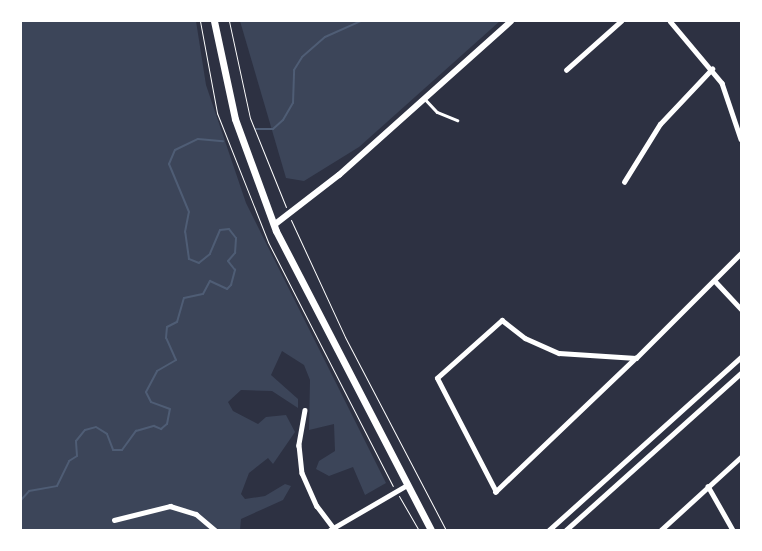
<!DOCTYPE html>
<html>
<head>
<meta charset="utf-8">
<style>
	body { margin:0 }
	#map { position:relative; width:762px; height:551px; overflow:hidden; background:#2d3142; font-family:Arial,sans-serif }
	div>[style] { position:absolute }
	.green>* { inset:0; background:#3c4559 }
	.stream>* { height:2px; margin:-1px; padding:0 1px; transform-origin:1px; border-radius:1px; background:#4f5d75 }
	.path>* { height:1px; margin:-0.5px; padding:0 0.5px; transform-origin:0.5px; border-radius:0.5px; background:#fff }
	.service>* { height:2.5px; margin:-1.25px; padding:0 1.25px; transform-origin:1.25px; border-radius:1.25px; background:#fff }
	.minor>* { height:4.5px; margin:-2.25px; padding:0 2.25px; transform-origin:2.25px; border-radius:2.25px; background:#fff }
	.secondary>* { height:6px; margin:-3px; padding:0 3px; transform-origin:3px; border-radius:3px; background:#fff }
	.primary>* { height:7px; margin:-3.5px; padding:0 3.5px; transform-origin:3.5px; border-radius:3.5px; background:#fff }
	span { translate:-50% -50%; white-space:nowrap; text-align:center; line-height:1.15; -webkit-text-stroke:5px #fff; paint-order:stroke }
	.frame { position:absolute; inset:0; border:22px solid #fff; pointer-events:none }
</style>
</head>
<body>
<div id="map">
	<div class="green">
		<i style="clip-path:polygon(21px 21px,196px 21px,206px 85px,246px 203px,386px 483px,365px 495px,353px 467px,329px 476px,316px 469px,319px 461px,335px 451px,334px 424px,309px 430px,310px 380px,304px 365px,282px 351px,271px 375px,298px 399px,298px 408px,272px 391px,241px 390px,228px 402px,233px 411px,258px 424px,266px 417px,286px 415px,295px 432px,273px 464px,268px 458px,249px 473px,241px 494px,245px 499px,265px 496px,285px 484px,291px 486px,283px 500px,241px 519px,240px 530px,21px 530px)"></i>
		<i style="clip-path:polygon(240px 21px,500px 21px,359px 147px,304px 181px,286px 178px)"></i>
	</div>
	<div class="stream">
		<i style="left:256px;top:129px;width:17px"></i>
		<i style="left:273px;top:129px;width:13px;rotate:-42deg"></i>
		<i style="left:283px;top:120px;width:20px;rotate:-60deg"></i>
		<i style="left:293px;top:103px;width:33px;rotate:-88deg"></i>
		<i style="left:294px;top:70px;width:15px;rotate:-58deg"></i>
		<i style="left:302px;top:57px;width:30px;rotate:-41deg"></i>
		<i style="left:325px;top:37px;width:39px;rotate:-24deg"></i>
		<i style="left:21px;top:500px;width:12px;rotate:-48deg"></i>
		<i style="left:29px;top:491px;width:28px;rotate:-10deg"></i>
		<i style="left:57px;top:486px;width:28px;rotate:-64deg"></i>
		<i style="left:69px;top:461px;width:9px;rotate:-32deg"></i>
		<i style="left:77px;top:456px;width:15px;rotate:-94deg"></i>
		<i style="left:76px;top:441px;width:14px;rotate:-51deg"></i>
		<i style="left:85px;top:430px;width:11px;rotate:-15deg"></i>
		<i style="left:96px;top:427px;width:13px;rotate:32deg"></i>
		<i style="left:107px;top:434px;width:17px;rotate:69deg"></i>
		<i style="left:113px;top:450px;width:9px"></i>
		<i style="left:122px;top:450px;width:24px;rotate:-54deg"></i>
		<i style="left:136px;top:431px;width:19px;rotate:-16deg"></i>
		<i style="left:154px;top:426px;width:8px;rotate:23deg"></i>
		<i style="left:161px;top:429px;width:8px;rotate:-40deg"></i>
		<i style="left:167px;top:424px;width:15px;rotate:-79deg"></i>
		<i style="left:170px;top:409px;width:20px;rotate:-160deg"></i>
		<i style="left:151px;top:402px;width:11px;rotate:-117deg"></i>
		<i style="left:146px;top:392px;width:24px;rotate:-62deg"></i>
		<i style="left:157px;top:371px;width:22px;rotate:-30deg"></i>
		<i style="left:176px;top:360px;width:24px;rotate:-114deg"></i>
		<i style="left:166px;top:338px;width:11px;rotate:-85deg"></i>
		<i style="left:167px;top:327px;width:11px;rotate:-27deg"></i>
		<i style="left:177px;top:322px;width:25px;rotate:-74deg"></i>
		<i style="left:184px;top:298px;width:19px;rotate:-12deg"></i>
		<i style="left:203px;top:294px;width:15px;rotate:-62deg"></i>
		<i style="left:210px;top:281px;width:19px;rotate:25deg"></i>
		<i style="left:227px;top:289px;width:6px;rotate:-45deg"></i>
		<i style="left:231px;top:285px;width:16px;rotate:-75deg"></i>
		<i style="left:235px;top:270px;width:11px;rotate:-128deg"></i>
		<i style="left:228px;top:261px;width:11px;rotate:-49deg"></i>
		<i style="left:235px;top:253px;width:15px;rotate:-86deg"></i>
		<i style="left:236px;top:238px;width:11px;rotate:-128deg"></i>
		<i style="left:229px;top:229px;width:9px;rotate:174deg"></i>
		<i style="left:220px;top:230px;width:26px;rotate:113deg"></i>
		<i style="left:210px;top:254px;width:14px;rotate:141deg"></i>
		<i style="left:199px;top:263px;width:11px;rotate:-158deg"></i>
		<i style="left:189px;top:259px;width:27px;rotate:-98deg"></i>
		<i style="left:185px;top:232px;width:20px;rotate:-79deg"></i>
		<i style="left:189px;top:212px;width:52px;rotate:-112.6deg"></i>
		<i style="left:169px;top:164px;width:15px;rotate:-67deg"></i>
		<i style="left:175px;top:150px;width:25px;rotate:-26deg"></i>
		<i style="left:198px;top:139px;width:25px;rotate:5deg"></i>
		<i style="left:21px;top:515px;width:13px;rotate:90deg"></i>
	</div>
	<div class="path">
		<i style="left:200px;top:21px;width:94px;rotate:79.5deg"></i>
		<i style="left:217px;top:113px;width:139px;rotate:68.4deg"></i>
		<i style="left:268px;top:242px;width:274px;rotate:62.9deg"></i>
		<i style="left:229px;top:21px;width:99px;rotate:77.8deg"></i>
		<i style="left:250px;top:118px;width:96px;rotate:68deg"></i>
		<i style="left:291px;top:220px;width:129px;rotate:65.2deg"></i>
		<i style="left:345px;top:337px;width:218px;rotate:62.4deg"></i>
		<i style="left:399px;top:496px;width:39px;rotate:60deg"></i>
	</div>
	<div class="service">
		<i style="left:426px;top:100px;width:16px;rotate:47deg"></i>
		<i style="left:437px;top:112px;width:22px;rotate:22deg"></i>
	</div>
	<div class="minor">
		<i style="left:670px;top:21px;width:81px;rotate:50deg"></i>
		<i style="left:722px;top:83px;width:59px;rotate:71.3deg"></i>
		<i style="left:566px;top:70px;width:74px;rotate:-41.7deg"></i>
		<i style="left:624px;top:182px;width:68px;rotate:-58.2deg"></i>
		<i style="left:660px;top:124px;width:76px;rotate:-46.6deg"></i>
		<i style="left:716px;top:282px;width:37px;rotate:47deg"></i>
		<i style="left:502px;top:320px;width:29px;rotate:38deg"></i>
		<i style="left:525px;top:338px;width:37px;rotate:24deg"></i>
		<i style="left:559px;top:353px;width:77px;rotate:3.7deg"></i>
		<i style="left:636px;top:358px;width:194px;rotate:136.3deg"></i>
		<i style="left:496px;top:492px;width:128px;rotate:-117.4deg"></i>
		<i style="left:437px;top:378px;width:87px;rotate:-41.7deg"></i>
		<i style="left:636px;top:358px;width:148px;rotate:-45deg"></i>
		<i style="left:305px;top:410px;width:36px;rotate:100deg"></i>
		<i style="left:299px;top:445px;width:28px;rotate:84deg"></i>
		<i style="left:302px;top:473px;width:36px;rotate:66deg"></i>
		<i style="left:317px;top:506px;width:26px;rotate:53deg"></i>
		<i style="left:708px;top:486px;width:51px;rotate:60.4deg"></i>
		<i style="left:114px;top:520px;width:58px;rotate:-14deg"></i>
		<i style="left:170px;top:506px;width:27px;rotate:17deg"></i>
		<i style="left:196px;top:514px;width:25px;rotate:40deg"></i>
		<i style="left:330px;top:530px;width:89px;rotate:-30.3deg"></i>
		<i style="left:549px;top:530px;width:258px;rotate:-42deg"></i>
		<i style="left:566px;top:530px;width:235px;rotate:-41.9deg"></i>
		<i style="left:661px;top:530px;width:108px;rotate:-42.4deg"></i>
	</div>
	<div class="secondary">
		<i style="left:274px;top:225px;width:82px;rotate:-37.6deg"></i>
		<i style="left:339px;top:175px;width:231px;rotate:-41.8deg"></i>
	</div>
	<div class="primary">
		<i style="left:214px;top:21px;width:100px;rotate:77.9deg"></i>
		<i style="left:235px;top:119px;width:119px;rotate:69.9deg"></i>
		<i style="left:276px;top:231px;width:337px;rotate:62.6deg"></i>
	</div>
	<div class="frame"></div>
</div>
</body>
</html>
